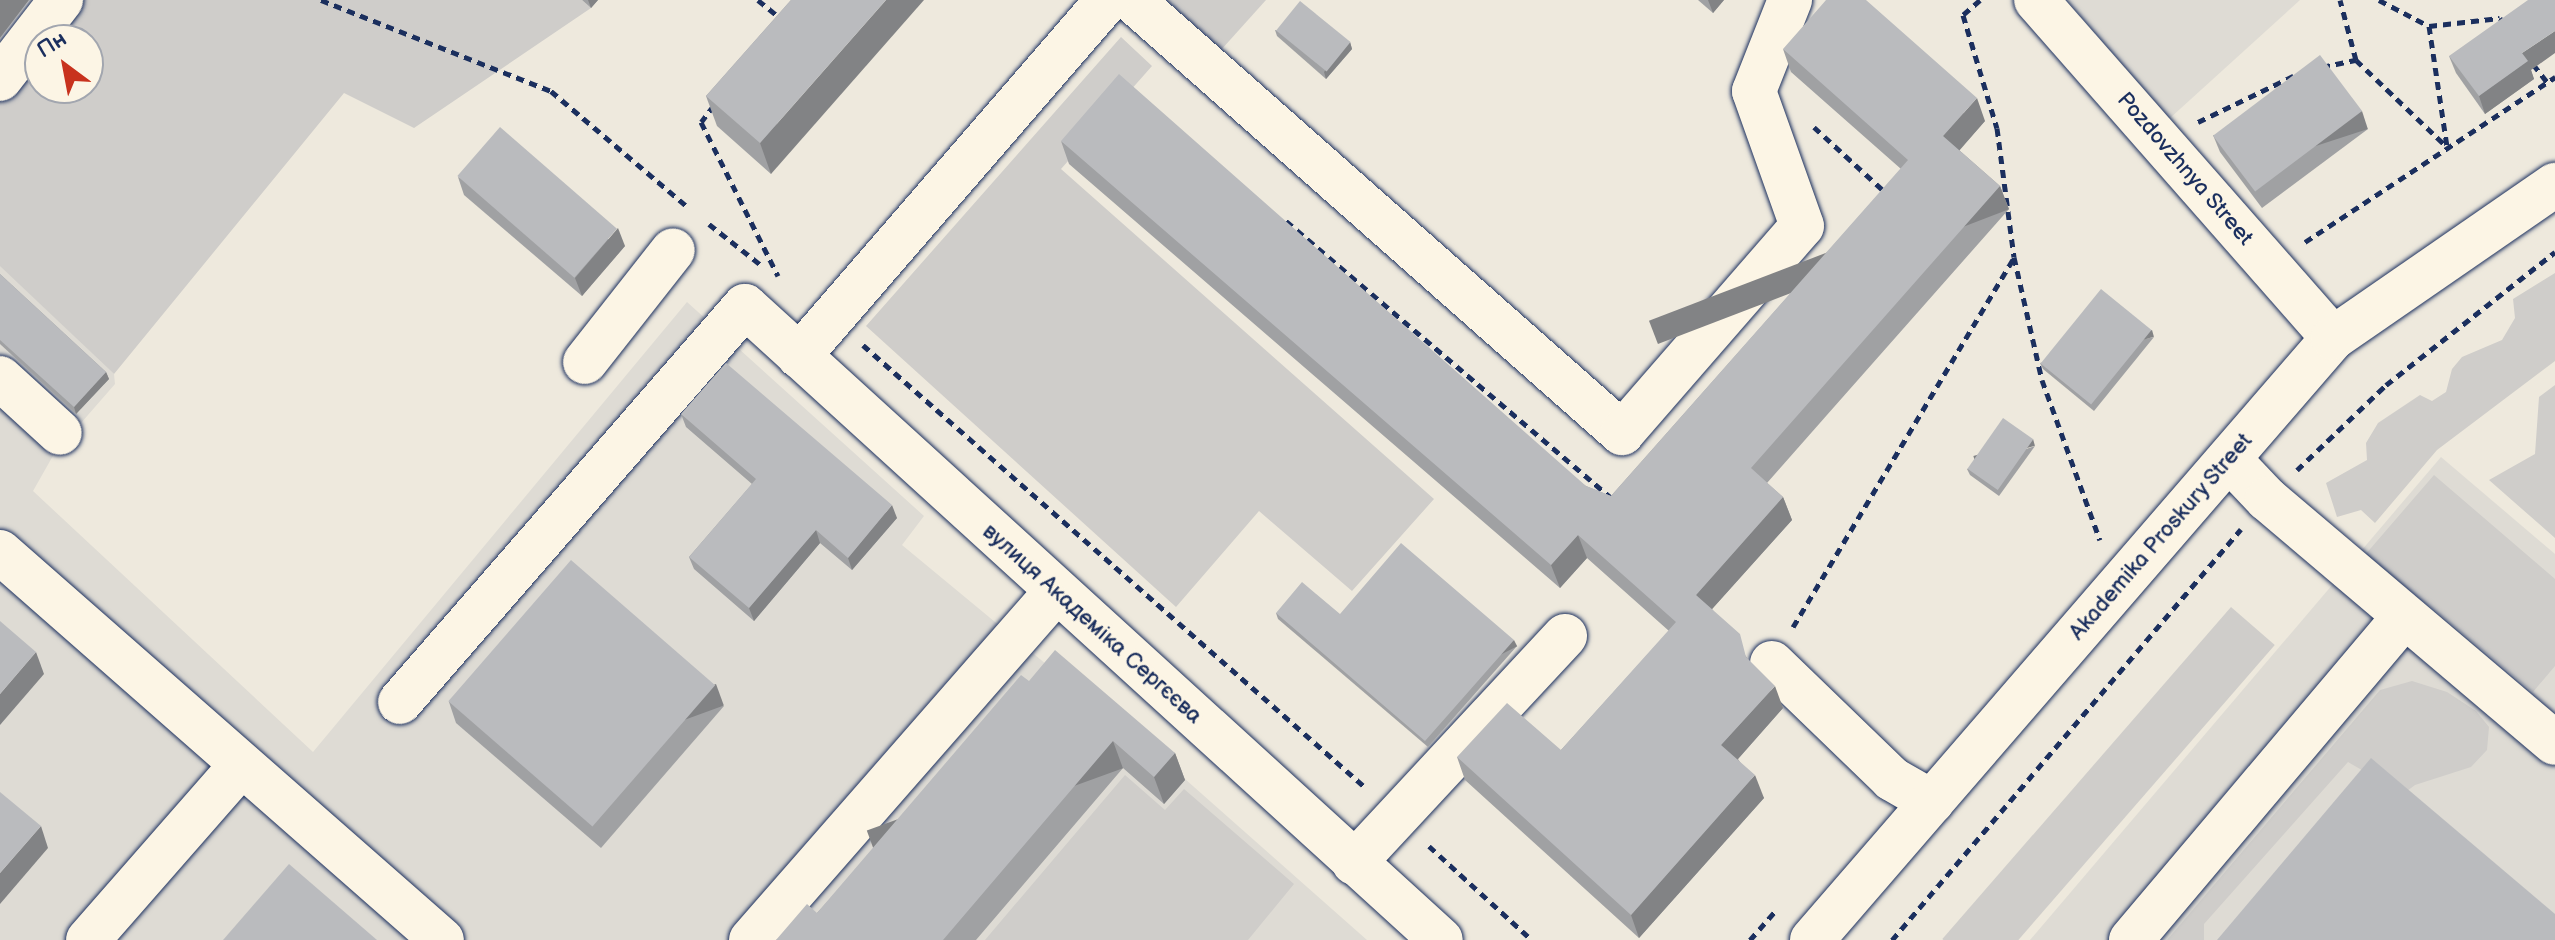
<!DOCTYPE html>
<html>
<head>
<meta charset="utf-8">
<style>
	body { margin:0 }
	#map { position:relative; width:2555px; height:940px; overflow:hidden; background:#eee9dd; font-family:"Balsamiq Sans",sans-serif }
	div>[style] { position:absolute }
	.built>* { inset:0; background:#dedbd4 }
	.green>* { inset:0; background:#cfcdca; transform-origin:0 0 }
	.path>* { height:5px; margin-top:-2.5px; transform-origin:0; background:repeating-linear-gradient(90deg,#1b2f5e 0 8px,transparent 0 14px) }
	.roads { filter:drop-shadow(0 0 2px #1b2f5e) drop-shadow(0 0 2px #1b2f5e) }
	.minor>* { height:44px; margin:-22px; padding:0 22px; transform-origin:22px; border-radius:22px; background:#fcf5e5 }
	.wall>* { inset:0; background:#a0a1a3 }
	.shaded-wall>* { inset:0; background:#828385; transform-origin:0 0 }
	.building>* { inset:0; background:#babbbe; transform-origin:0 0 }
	span { translate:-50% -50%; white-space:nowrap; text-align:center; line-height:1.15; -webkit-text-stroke:6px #fcf5e5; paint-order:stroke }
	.street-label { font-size:22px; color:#1b2f5e }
	.north { position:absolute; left:24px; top:24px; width:80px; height:80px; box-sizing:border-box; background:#fcf5e5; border:2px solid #a2a6af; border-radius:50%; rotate:328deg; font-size:22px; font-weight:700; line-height:32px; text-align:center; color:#1b2f5e }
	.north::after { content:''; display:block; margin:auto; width:28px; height:36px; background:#c8321e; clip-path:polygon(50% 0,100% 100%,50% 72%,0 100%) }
</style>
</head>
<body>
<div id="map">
	<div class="built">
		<i style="clip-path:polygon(2067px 0,2300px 0,2169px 119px)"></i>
		<i style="clip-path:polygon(0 265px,114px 374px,115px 384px,54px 454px,33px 491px,313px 752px,687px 302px,924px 516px,902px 545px,1185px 779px,1367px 940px,0 940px)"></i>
		<i style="clip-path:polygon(2441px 457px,2555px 554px,2555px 940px,2030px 940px)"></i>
	</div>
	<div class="green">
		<i style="clip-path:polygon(evenodd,44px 0,582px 0,591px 8px,414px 128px,344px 93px,114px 374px,0 266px,0 52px,44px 0,40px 40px,88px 40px,88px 88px,40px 88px,40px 40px)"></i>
		<i style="clip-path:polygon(1166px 0,1266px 0,1221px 50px)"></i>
		<i style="clip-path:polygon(1121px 37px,1152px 66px,1061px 169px,1434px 499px,1352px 591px,1259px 511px,1176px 607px,866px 326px)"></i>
		<i style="clip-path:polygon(2555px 273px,2555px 361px,2437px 450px,2375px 523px,2361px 510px,2337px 517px,2326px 483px,2367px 460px,2366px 443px,2378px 423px,2420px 395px,2432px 401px,2446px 392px,2452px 369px,2462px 357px,2502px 340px,2515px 318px,2513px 299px)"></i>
		<i style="clip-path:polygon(2555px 385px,2555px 538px,2489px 480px,2535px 454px,2539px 397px)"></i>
		<i style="clip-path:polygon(2434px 475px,2555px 579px,2555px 666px,2533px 692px,2430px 606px,2358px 563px)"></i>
		<i style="left:2231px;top:607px;width:58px;height:440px;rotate:41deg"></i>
		<i style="clip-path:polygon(2412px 681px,2447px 692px,2476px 711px,2489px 727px,2487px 750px,2471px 767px,2415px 785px,2395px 800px,2379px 780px,2348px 762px,2204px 924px,2204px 940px,2167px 940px,2380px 690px)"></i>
		<i style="clip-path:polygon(1125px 775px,1165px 810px,1184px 789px,1294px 884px,1248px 940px,985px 940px)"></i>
	</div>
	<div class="path">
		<i style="left:321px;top:0;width:247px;rotate:21.6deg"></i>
		<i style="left:551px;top:91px;width:181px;rotate:40.3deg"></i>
		<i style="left:758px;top:0;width:28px;rotate:39deg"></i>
		<i style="left:1980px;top:0;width:23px;rotate:139deg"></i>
		<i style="left:1963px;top:15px;width:118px;rotate:73.3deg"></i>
		<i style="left:1997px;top:128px;width:130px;rotate:82.5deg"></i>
		<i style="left:2014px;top:257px;width:126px;rotate:77.2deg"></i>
		<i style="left:2042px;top:380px;width:170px;rotate:70.1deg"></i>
		<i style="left:2379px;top:0;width:56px;rotate:27.5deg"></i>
		<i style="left:2429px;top:26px;width:122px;rotate:81.5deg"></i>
		<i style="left:2429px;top:26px;width:71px;rotate:-6.4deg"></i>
		<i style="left:2500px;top:18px;width:6px;rotate:51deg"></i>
		<i style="left:2356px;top:60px;width:126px;rotate:43.7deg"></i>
		<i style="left:2533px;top:64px;width:23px;rotate:52deg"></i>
		<i style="left:2322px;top:67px;width:35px;rotate:-12deg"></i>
		<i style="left:2356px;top:60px;width:62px;rotate:-104.9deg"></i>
		<i style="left:714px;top:105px;width:21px;rotate:127deg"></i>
		<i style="left:701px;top:122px;width:172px;rotate:63.4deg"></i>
		<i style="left:2198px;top:122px;width:106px;rotate:-25.8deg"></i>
		<i style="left:1814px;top:127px;width:98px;rotate:42.5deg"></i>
		<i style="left:1286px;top:221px;width:426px;rotate:40.4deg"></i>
		<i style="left:709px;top:224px;width:66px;rotate:38.3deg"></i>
		<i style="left:2305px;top:242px;width:300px;rotate:-33.4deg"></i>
		<i style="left:863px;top:345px;width:670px;rotate:41.37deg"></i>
		<i style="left:2297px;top:470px;width:123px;rotate:-43.7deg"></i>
		<i style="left:2386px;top:385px;width:215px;rotate:-38.2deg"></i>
		<i style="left:1793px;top:627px;width:430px;rotate:-59.1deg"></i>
		<i style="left:1429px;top:846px;width:139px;rotate:42.4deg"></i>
		<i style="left:1750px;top:940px;width:41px;rotate:-48.9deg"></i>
		<i style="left:1892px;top:940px;width:539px;rotate:-49.66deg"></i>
	</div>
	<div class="roads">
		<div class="minor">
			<i style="left:1132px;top:0;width:654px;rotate:41.47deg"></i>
			<i style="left:1622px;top:433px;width:274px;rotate:-49deg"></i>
			<i style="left:1802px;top:226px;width:143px;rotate:-109.6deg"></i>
			<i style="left:1754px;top:91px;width:98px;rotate:-68.4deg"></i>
			<i style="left:2036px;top:0;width:450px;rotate:48.7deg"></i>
			<i style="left:0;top:79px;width:100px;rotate:-52.3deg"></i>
			<i style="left:799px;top:356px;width:471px;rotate:-49.1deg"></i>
			<i style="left:585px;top:362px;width:142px;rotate:-51.8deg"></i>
			<i style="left:0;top:378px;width:81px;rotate:42.5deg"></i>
			<i style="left:2229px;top:459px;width:55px;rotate:46.5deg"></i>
			<i style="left:2267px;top:499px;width:377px;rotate:40.3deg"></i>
			<i style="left:0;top:552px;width:588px;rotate:41.28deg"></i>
			<i style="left:1772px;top:663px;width:167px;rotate:44deg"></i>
			<i style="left:1892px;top:779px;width:46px;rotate:29.9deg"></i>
			<i style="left:400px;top:702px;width:525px;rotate:-48.94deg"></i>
			<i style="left:745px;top:306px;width:941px;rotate:42.33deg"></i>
			<i style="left:1354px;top:863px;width:310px;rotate:-47.1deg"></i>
			<i style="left:88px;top:940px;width:232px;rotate:-48.8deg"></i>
			<i style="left:751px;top:940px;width:463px;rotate:-48.8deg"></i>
			<i style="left:1812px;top:940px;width:796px;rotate:-49.13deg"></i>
			<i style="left:2333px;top:338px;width:270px;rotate:-34.6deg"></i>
			<i style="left:2131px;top:940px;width:423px;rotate:-49.8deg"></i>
		</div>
	</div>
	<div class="wall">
		<i style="clip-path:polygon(582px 0,598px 0,591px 8px)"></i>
		<i style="clip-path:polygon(791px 0,771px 174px,717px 126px,706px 96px)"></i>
		<i style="clip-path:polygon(1698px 0,1724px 0,1713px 13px)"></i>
		<i style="clip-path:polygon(1275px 30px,1350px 42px,1352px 49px,1326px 79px,1277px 36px)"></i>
		<i style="clip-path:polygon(1783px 49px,1985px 121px,1959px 150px,2000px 186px,2009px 209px,1767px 483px,1783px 497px,1792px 520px,1712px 609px,1783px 708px,1738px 759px,1764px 798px,1639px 938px,1465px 780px,1457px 757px,1561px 750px,1669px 631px,1587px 558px,1560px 588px,1069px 164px,1061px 141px,1586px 486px,1611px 496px,1901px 169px,1791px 72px)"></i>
		<i style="clip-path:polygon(2449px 56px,2531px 70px,2534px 79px,2485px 114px,2456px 73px)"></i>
		<i style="clip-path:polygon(2368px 129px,2262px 208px,2220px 152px,2213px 135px)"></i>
		<i style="clip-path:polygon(458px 177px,625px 246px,582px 296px,464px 195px)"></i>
		<i style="clip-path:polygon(0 274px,106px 372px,109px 379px,76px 414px,0 344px)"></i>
		<i style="clip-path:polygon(2154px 337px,2094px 411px,2043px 369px,2040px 363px)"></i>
		<i style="clip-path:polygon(681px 414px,897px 518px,852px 570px,820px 543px,754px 621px,694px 569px,689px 557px,752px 484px,686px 427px)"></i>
		<i style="clip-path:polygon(2035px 446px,1999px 496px,1970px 475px,1967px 469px)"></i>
		<i style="clip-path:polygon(1276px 613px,1340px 614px,1517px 646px,1428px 747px,1278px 619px)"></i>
		<i style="clip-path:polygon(1029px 681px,1175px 753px,1185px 780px,1164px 804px,1123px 768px,976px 940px,776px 940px,817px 913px)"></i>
		<i style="clip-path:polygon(449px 702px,724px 706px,601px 848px,456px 723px)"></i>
	</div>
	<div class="shaded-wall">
		<i style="clip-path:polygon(0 0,29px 0,0 38px)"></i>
		<i style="clip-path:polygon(588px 0,598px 0,591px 8px)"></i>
		<i style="clip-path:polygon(886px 0,924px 0,771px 174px,760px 143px)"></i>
		<i style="clip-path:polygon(1708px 0,1724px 0,1713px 13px)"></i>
		<i style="clip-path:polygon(2555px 31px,2555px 53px,2531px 70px,2534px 79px,2485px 114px,2479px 96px,2522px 53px)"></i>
		<i style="clip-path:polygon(1350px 42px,1352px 49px,1326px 79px,1324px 72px)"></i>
		<i style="clip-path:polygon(1977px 98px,1985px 121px,1952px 159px,1943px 136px)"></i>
		<i style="left:2362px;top:111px;width:19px;height:134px;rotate:72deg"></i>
		<i style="left:2000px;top:186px;width:25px;height:376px;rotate:69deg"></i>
		<i style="clip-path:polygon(618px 228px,625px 246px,582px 296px,575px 278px)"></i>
		<i style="left:2152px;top:330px;width:7px;height:95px;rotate:74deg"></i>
		<i style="clip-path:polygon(106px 372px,109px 379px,76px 414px,74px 407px)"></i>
		<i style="left:2033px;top:439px;width:7px;height:62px;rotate:74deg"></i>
		<i style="clip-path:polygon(1783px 497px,1792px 520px,1704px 618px,1696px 595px)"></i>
		<i style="clip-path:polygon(892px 505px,897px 518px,852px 570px,848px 558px)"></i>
		<i style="clip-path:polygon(816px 530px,820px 543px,754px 621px,749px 608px)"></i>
		<i style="clip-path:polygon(1578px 535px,1587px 558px,1560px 588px,1551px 565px)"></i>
		<i style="left:1514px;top:640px;width:7px;height:135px;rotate:63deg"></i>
		<i style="clip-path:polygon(36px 652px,44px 674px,0 725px,0 694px)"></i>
		<i style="left:716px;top:684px;width:23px;height:188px;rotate:70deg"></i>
		<i style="clip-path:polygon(1775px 686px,1783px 708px,1730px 768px,1721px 745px)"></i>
		<i style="left:1113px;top:741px;width:29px;height:262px;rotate:70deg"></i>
		<i style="clip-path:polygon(1175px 753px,1185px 780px,1164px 804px,1154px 777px)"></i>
		<i style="clip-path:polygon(1755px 775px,1764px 798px,1639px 938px,1631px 915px)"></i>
		<i style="clip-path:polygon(41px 826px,48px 848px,0 904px,0 873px)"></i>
	</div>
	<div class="building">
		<i style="clip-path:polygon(791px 0,886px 0,760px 143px,706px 96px)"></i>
		<i style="clip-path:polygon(1826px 0,1866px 0,1977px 98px,1943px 136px,2000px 186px,1751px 468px,1783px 497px,1696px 595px,1740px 634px,1746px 657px,1775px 686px,1721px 745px,1755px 775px,1631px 915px,1457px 757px,1507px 703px,1561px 750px,1676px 622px,1578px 535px,1551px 565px,1061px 141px,1119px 74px,1586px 486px,1611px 496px,1908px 160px,1783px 49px)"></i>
		<i style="clip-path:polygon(2528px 0,2555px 0,2555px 31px,2522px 53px,2528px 61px,2479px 96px,2449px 56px)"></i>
		<i style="left:1300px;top:1px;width:65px;height:38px;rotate:39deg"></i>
		<i style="left:2320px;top:55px;width:70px;height:134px;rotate:53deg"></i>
		<i style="left:500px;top:127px;width:155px;height:65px;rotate:41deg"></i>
		<i style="clip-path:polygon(0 274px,106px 372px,74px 407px,0 340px)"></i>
		<i style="left:2101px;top:289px;width:65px;height:96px;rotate:39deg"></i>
		<i style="clip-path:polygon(726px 363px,892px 505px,848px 558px,816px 530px,749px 608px,689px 557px,756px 479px,681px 414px)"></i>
		<i style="left:2003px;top:418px;width:37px;height:62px;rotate:35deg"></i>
		<i style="clip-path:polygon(1401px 543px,1514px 640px,1425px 741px,1276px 613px,1302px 582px,1340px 614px)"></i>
		<i style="left:571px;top:560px;width:191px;height:187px;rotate:41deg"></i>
		<i style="clip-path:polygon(0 621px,36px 652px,0 694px)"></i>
		<i style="clip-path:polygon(1055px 650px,1175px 753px,1154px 777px,1113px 741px,943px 940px,776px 940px,807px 904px,817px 913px,1021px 675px,1029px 681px)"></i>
		<i style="clip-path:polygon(2371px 758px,2555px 914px,2555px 940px,2217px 940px)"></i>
		<i style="clip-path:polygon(0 792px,41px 826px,0 873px)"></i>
		<i style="clip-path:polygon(289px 864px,377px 940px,223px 940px)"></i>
	</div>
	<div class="street-label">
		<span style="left:2185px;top:169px;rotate:49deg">Pozdovzhnya Street</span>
		<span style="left:2161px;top:537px;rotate:-49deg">Akademika Proskury Street</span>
		<span style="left:1092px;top:624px;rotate:42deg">вулиця Академіка Сергєєва</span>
	</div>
	<div class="north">Пн</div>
</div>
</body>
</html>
